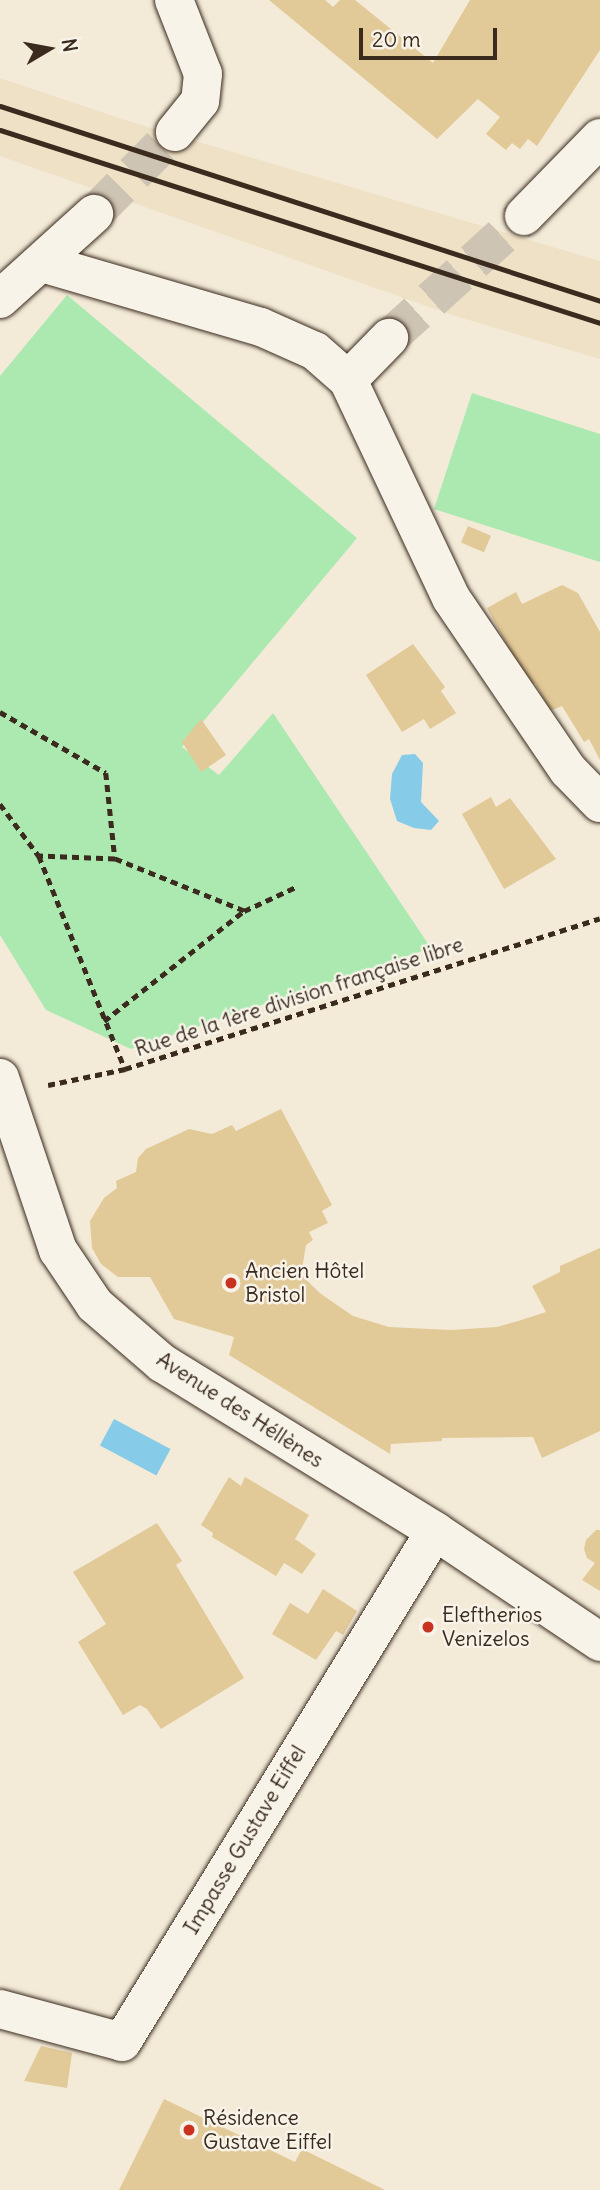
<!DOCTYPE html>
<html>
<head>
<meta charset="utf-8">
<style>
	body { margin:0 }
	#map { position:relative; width:600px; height:2190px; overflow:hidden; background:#f3ebd8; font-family:Delius,sans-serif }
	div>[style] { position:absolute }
	.built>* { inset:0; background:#eee1c5 }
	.green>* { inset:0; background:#ace9b0 }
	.water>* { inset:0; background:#86cbe8; transform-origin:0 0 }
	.building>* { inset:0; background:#e2c998; transform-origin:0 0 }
	.minor-tunnel>* { height:38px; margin-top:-19px; transform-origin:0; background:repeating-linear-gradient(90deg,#cec4b3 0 38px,transparent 0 57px) }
	.path>* { height:4.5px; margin-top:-2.25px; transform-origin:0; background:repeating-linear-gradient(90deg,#3b2a1e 0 7px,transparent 0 12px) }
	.roads { filter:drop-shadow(0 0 2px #3b2a1e) drop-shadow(0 0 2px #3b2a1e) }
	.minor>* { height:38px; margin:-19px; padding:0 19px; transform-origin:19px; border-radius:19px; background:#f7f3e8 }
	.secondary>* { height:38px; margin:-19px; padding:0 19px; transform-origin:19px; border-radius:19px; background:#f7f3e8 }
	.rail>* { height:5px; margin:-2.5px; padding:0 2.5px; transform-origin:2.5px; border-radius:2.5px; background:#3b2a1e }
	.dots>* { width:19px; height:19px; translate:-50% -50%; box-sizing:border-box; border:4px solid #f7f3e8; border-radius:50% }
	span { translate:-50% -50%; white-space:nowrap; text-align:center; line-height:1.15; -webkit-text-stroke:5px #f7f3e8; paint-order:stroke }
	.street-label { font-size:21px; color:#3b2a1e }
	.poi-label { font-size:21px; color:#3b2a1e }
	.left { translate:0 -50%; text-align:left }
	.north { position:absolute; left:14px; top:14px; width:70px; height:70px; -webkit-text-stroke:5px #f7f3e8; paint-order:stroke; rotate:80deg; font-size:19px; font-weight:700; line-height:28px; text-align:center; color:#3b2a1e }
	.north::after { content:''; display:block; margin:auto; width:24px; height:32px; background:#3b2a1e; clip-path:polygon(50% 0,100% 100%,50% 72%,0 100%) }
	.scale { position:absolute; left:359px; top:28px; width:138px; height:32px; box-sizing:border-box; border:4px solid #3b2a1e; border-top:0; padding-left:9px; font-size:21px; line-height:24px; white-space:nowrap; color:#3b2a1e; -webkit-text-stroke:5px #f7f3e8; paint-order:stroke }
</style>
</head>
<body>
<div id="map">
	<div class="built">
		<i style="clip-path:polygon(0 78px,125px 120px,600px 261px,600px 359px,452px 315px,0 156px)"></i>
	</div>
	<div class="green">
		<i style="clip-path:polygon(67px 295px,357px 538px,182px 747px,219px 775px,273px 713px,431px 948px,131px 1049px,46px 1010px,0 935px,0 376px)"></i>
		<i style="clip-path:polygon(472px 393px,600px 434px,600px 562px,434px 509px)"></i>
	</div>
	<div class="water">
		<i style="clip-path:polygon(415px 754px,423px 763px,421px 802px,439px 821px,431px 830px,414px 828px,397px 821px,390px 799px,392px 774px,402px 755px)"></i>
		<i style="left:114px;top:1419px;width:64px;height:30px;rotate:28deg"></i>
	</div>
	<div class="building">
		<i style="clip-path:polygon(269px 0,325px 0,333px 7px,340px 0,355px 0,433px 63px,470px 0,600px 0,600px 50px,537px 146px,528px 139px,520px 149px,512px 143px,506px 150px,486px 134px,500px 117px,478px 99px,437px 139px)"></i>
		<i style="left:468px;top:526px;width:25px;height:18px;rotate:23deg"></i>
		<i style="clip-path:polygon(562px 585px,578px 593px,600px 632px,600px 760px,589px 739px,584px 742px,562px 706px,550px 711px,535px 683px,529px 686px,487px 608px,516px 592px,522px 604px)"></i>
		<i style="clip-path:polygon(413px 644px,445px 687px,441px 691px,456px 713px,430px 729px,424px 719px,402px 732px,366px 675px)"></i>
		<i style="clip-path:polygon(201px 719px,226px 755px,201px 772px,182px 742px)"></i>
		<i style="clip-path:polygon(491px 797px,496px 807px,510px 798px,556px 859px,504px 889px,462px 814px)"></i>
		<i style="clip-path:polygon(281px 1109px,332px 1205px,322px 1211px,328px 1223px,309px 1232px,313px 1240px,306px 1245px,301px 1275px,321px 1294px,353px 1316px,389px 1327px,451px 1330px,497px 1327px,518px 1321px,546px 1312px,532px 1286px,560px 1272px,560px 1266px,600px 1248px,600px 1431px,542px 1458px,533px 1437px,442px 1438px,442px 1441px,391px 1444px,390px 1454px,229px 1355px,234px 1337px,174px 1319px,150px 1277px,118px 1277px,101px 1264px,92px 1248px,90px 1221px,104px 1198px,117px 1188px,116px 1181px,136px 1172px,138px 1158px,146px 1149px,189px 1129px,212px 1134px,232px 1125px,236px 1131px)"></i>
		<i style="clip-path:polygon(229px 1477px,241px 1486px,245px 1477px,309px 1515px,295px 1539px,316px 1554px,302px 1574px,284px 1563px,276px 1576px,212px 1537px,213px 1533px,201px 1525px)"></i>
		<i style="clip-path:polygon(157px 1523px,182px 1561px,176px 1565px,244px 1678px,161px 1729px,147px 1709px,140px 1705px,123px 1715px,78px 1642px,106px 1624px,73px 1572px)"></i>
		<i style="clip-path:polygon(596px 1530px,600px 1530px,600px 1591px,582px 1580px,595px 1563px,587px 1558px,584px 1549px,586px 1540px)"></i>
		<i style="clip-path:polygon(323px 1589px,357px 1611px,343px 1635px,336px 1631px,316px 1660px,272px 1634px,290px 1603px,308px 1614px)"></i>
		<i style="clip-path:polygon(41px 2046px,72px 2053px,67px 2088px,24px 2081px)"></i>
		<i style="clip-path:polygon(164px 2099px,295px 2162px,302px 2149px,385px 2190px,119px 2190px)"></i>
	</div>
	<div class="minor-tunnel">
		<i style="left:94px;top:214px;width:115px;rotate:-45.4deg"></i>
		<i style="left:389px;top:338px;width:182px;rotate:-42.1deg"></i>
	</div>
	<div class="path">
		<i style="left:0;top:712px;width:122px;rotate:29.9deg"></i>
		<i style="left:106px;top:773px;width:86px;rotate:84deg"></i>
		<i style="left:115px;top:859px;width:76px;rotate:-177.7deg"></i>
		<i style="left:0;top:804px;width:65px;rotate:53.1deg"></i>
		<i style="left:39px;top:856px;width:230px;rotate:68deg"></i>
		<i style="left:244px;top:911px;width:57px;rotate:-24.8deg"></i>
		<i style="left:104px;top:1021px;width:178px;rotate:-38.2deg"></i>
		<i style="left:244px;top:911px;width:139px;rotate:-158deg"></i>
		<i style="left:48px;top:1085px;width:79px;rotate:-11.7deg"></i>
		<i style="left:125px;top:1069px;width:498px;rotate:-17.6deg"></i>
	</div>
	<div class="roads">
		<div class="minor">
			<i style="left:174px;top:0;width:79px;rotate:68.6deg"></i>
			<i style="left:203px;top:74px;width:27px;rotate:96deg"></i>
			<i style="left:200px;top:101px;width:40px;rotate:129deg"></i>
			<i style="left:524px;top:216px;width:109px;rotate:-45.7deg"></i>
			<i style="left:42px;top:263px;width:228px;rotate:16.3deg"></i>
			<i style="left:261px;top:327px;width:59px;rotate:24deg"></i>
			<i style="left:315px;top:351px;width:44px;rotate:41.3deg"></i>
			<i style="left:348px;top:380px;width:241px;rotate:64.7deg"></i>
			<i style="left:451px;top:598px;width:208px;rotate:55.8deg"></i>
			<i style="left:568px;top:770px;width:46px;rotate:45.9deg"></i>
			<i style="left:0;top:299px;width:127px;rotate:-42.1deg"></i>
			<i style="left:348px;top:380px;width:59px;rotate:-45.7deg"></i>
			<i style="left:0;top:2009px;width:126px;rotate:15.1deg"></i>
			<i style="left:122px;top:2042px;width:599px;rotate:-58.51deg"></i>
		</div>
		<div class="secondary">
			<i style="left:0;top:1078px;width:182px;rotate:71.4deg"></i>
			<i style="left:58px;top:1250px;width:66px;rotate:56.1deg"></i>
			<i style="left:95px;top:1305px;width:89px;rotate:40.9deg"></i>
			<i style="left:162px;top:1363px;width:321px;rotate:31.6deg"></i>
			<i style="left:435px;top:1531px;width:199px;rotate:33.9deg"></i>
		</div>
	</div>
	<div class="rail">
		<i style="left:0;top:106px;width:631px;rotate:18deg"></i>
		<i style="left:0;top:130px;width:630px;rotate:17.83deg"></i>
	</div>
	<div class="dots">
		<i style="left:231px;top:1283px;background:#c8321e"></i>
		<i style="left:428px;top:1627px;background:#c8321e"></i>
		<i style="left:189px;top:2130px;background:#c8321e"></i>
	</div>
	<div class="street-label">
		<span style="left:299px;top:997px;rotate:-18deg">Rue de la 1ère division française libre</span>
		<span style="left:240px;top:1410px;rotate:33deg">Avenue des Héllènes</span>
		<span style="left:245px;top:1840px;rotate:-59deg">Impasse Gustave Eiffel</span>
	</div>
	<div class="poi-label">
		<span class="left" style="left:245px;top:1283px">Ancien Hôtel<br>Bristol</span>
		<span class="left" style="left:442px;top:1627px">Eleftherios<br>Venizelos</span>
		<span class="left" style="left:203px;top:2130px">Résidence<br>Gustave Eiffel</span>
	</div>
	<div class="north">N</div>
	<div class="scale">20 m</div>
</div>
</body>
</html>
